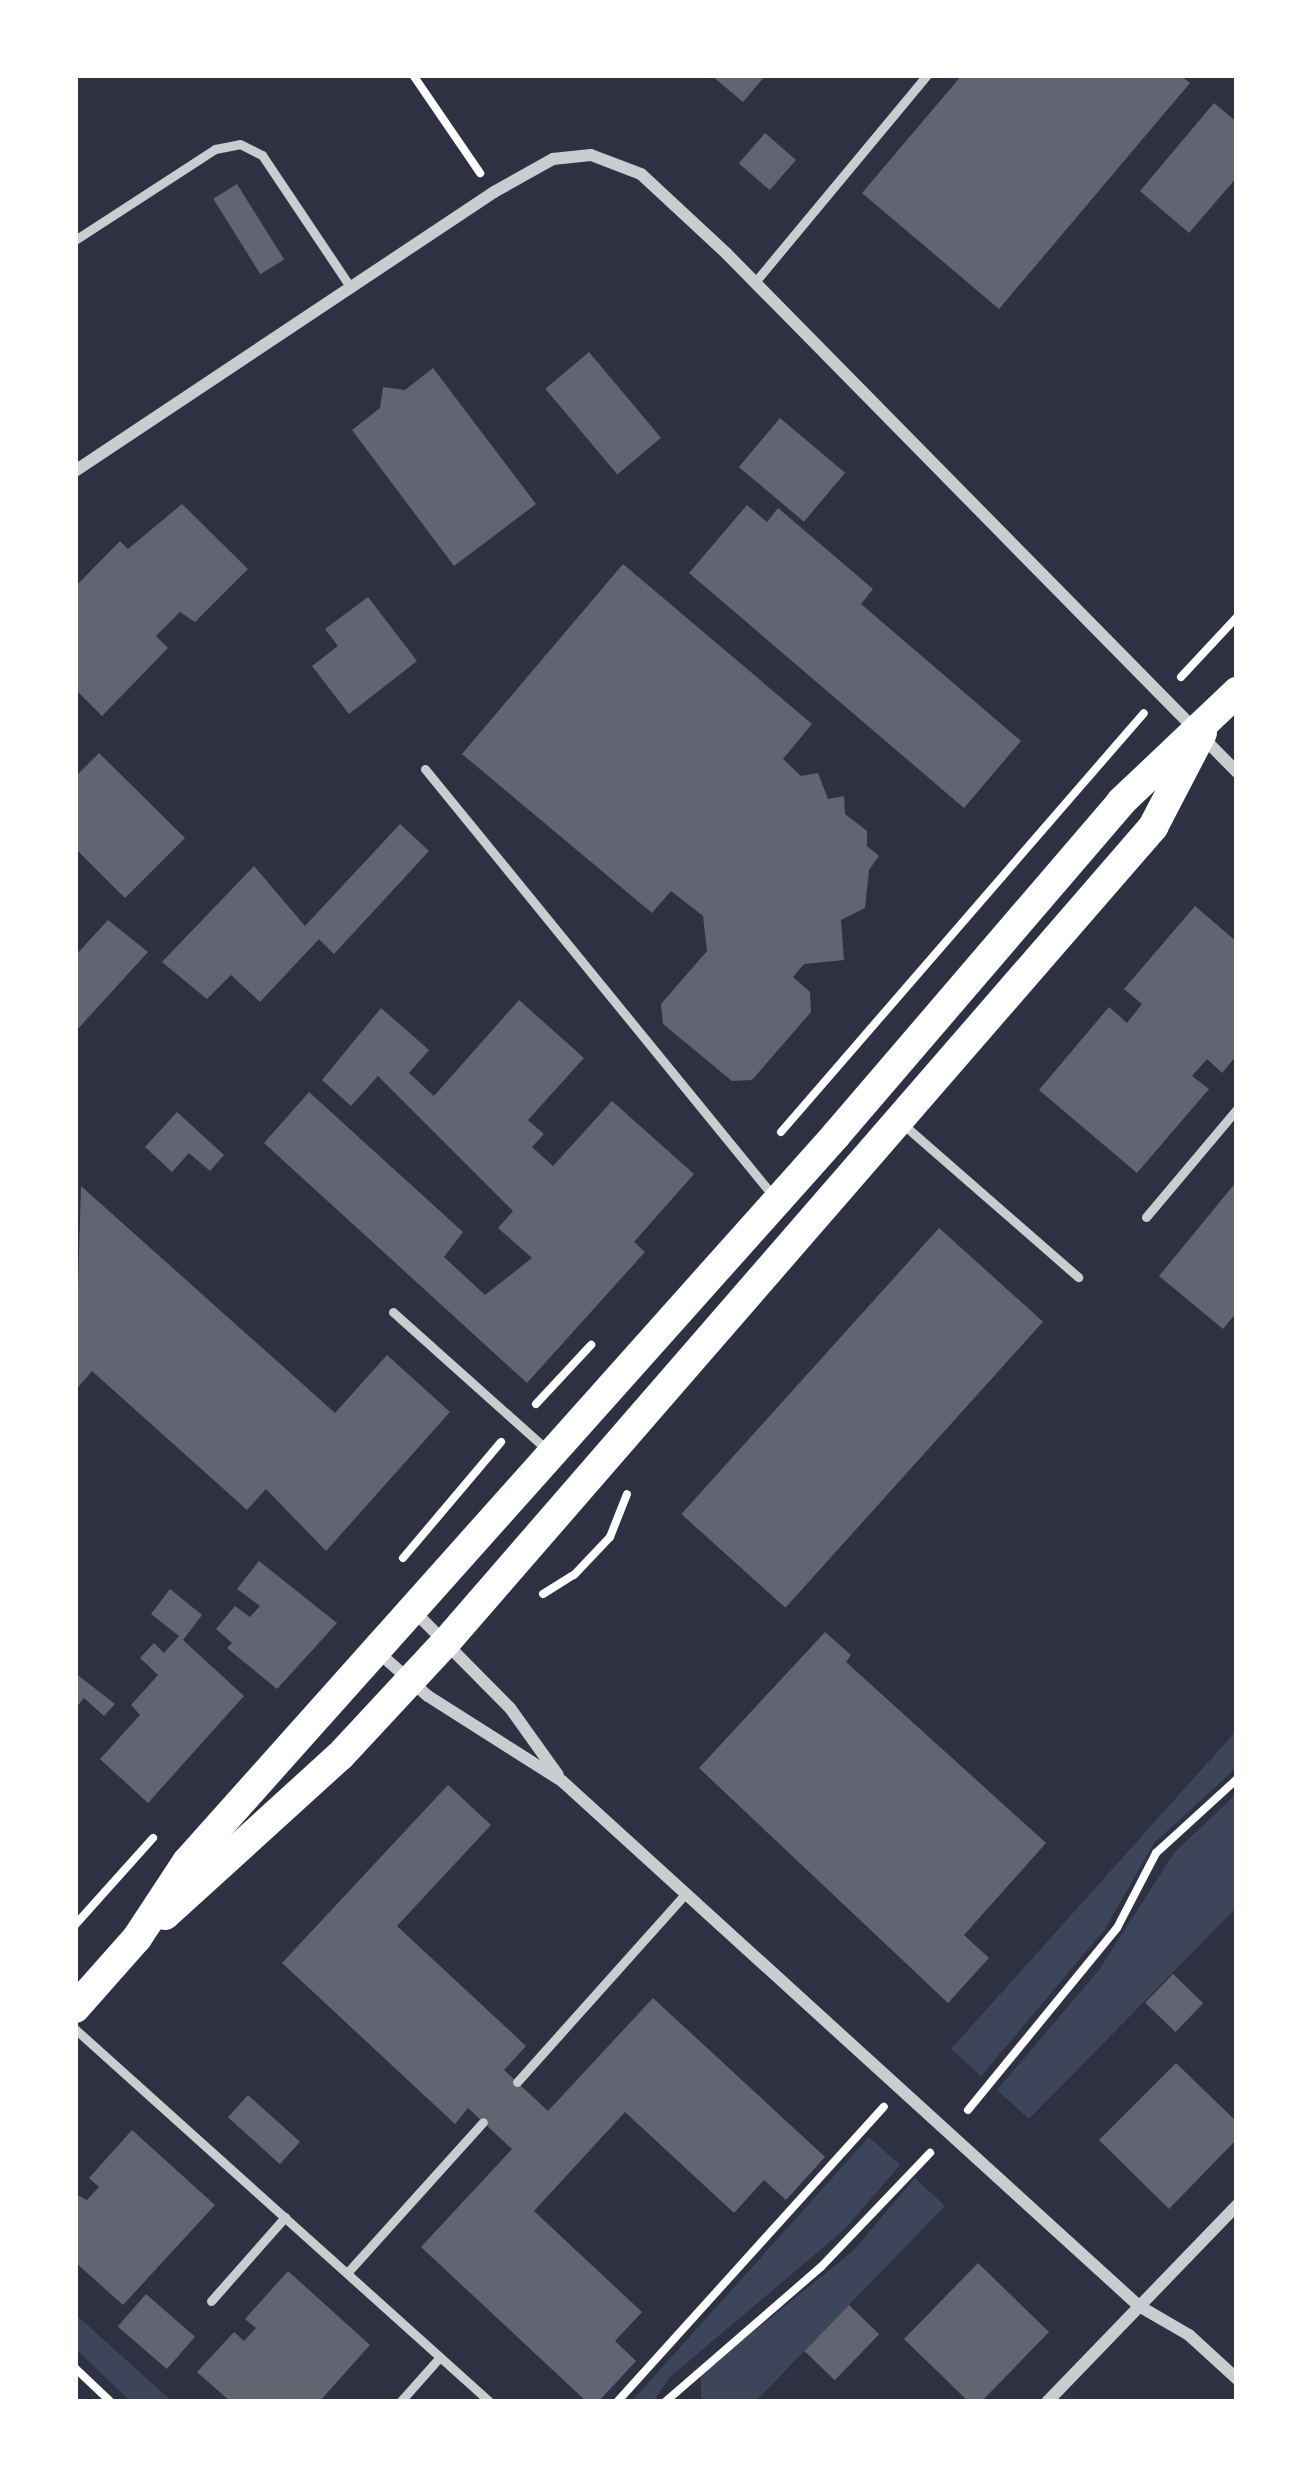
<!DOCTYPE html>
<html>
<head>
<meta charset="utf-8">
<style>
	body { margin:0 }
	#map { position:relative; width:1312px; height:2477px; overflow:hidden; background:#2d3142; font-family:"PT Sans Narrow",sans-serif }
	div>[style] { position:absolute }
	.green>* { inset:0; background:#3c4559 }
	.building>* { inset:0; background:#626471; transform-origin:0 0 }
	.path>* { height:8px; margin:-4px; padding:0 4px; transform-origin:4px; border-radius:4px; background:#fff }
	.service>* { height:9px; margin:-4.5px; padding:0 4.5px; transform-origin:4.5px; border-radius:4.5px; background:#caccd0 }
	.minor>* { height:12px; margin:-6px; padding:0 6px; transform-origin:6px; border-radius:6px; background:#caccd0 }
	.primary>* { height:30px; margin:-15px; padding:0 15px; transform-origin:15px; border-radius:15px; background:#fff }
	span { translate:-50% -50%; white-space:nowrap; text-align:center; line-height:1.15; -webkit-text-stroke:12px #fff; paint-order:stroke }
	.frame { position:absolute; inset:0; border:78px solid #fff; pointer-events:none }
</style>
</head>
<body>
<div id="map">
	<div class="green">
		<i style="clip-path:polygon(1237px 1730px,1237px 1767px,1154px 1843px,1105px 1929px,981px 2076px,951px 2049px)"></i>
		<i style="clip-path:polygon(1237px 1793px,1237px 1907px,1029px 2119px,997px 2090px,1099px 1970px,1174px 1853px)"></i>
		<i style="clip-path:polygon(869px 2137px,900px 2165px,845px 2229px,670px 2377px,653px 2402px,631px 2402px)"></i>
		<i style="clip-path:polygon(915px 2178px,945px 2206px,755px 2402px,701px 2402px,701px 2374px,853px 2251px)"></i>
		<i style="clip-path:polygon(75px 2314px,173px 2402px,131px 2402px,75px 2348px)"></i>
	</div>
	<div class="building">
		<i style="clip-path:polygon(711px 75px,766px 75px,743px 102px)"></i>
		<i style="clip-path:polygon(962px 75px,1180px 75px,1190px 83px,999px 309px,862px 193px)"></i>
		<i style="clip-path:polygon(1214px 103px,1237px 122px,1237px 177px,1189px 233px,1140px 191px)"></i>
		<i style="left:765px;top:133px;width:41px;height:40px;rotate:41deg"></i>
		<i style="left:237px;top:184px;width:89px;height:28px;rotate:58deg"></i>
		<i style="left:589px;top:352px;width:112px;height:57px;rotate:50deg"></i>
		<i style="clip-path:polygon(433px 368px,536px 504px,454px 566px,352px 430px,380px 408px,383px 387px,405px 390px)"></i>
		<i style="left:780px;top:418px;width:85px;height:64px;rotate:40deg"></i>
		<i style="clip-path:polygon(182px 504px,248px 569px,195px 622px,180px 612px,156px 636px,168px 648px,102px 716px,75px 689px,75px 587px,120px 541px,128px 549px)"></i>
		<i style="clip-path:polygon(747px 505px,767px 522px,778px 508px,873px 589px,861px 604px,1021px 741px,964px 808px,689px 573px)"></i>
		<i style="clip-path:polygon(623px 564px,812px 724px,783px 759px,801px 776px,818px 773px,828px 799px,844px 796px,845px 814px,867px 831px,867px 846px,879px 856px,869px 870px,865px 908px,841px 920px,844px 960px,804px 964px,793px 977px,810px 992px,811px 1012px,752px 1080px,732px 1081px,663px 1024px,661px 1004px,707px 951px,703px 916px,671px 891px,652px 913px,462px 754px)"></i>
		<i style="clip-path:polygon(368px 597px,417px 661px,349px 714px,312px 666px,338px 646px,325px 629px)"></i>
		<i style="clip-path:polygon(99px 753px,185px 838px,125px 898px,75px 848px,75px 777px)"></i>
		<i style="clip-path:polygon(400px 824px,429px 851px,334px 954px,319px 939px,260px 1002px,231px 975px,207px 999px,162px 962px,254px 866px,305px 926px)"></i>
		<i style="clip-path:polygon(1195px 906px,1237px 942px,1237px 1055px,1222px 1073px,1207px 1059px,1192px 1076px,1209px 1089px,1137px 1173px,1039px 1090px,1109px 1007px,1127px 1023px,1142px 1004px,1124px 989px)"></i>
		<i style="clip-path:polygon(108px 920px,148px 952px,75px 1032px,75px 956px)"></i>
		<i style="clip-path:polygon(519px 1000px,584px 1058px,528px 1120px,544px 1134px,532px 1147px,553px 1166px,612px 1101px,694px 1174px,634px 1242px,645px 1252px,527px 1383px,264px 1143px,309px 1092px,463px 1232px,444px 1257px,485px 1295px,532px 1258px,498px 1228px,513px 1211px,378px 1076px,351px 1106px,322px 1080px,381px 1008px,429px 1050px,409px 1073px,434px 1096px)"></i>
		<i style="clip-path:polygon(177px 1112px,224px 1155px,210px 1171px,189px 1153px,172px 1172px,145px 1147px)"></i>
		<i style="clip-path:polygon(1237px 1181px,1237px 1312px,1223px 1329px,1159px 1276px)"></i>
		<i style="clip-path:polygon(81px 1186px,335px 1413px,387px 1355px,450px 1412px,326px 1551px,266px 1489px,247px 1510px,92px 1371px,75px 1391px)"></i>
		<i style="left:939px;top:1228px;width:140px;height:385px;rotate:42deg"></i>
		<i style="clip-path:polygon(259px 1561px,337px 1623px,277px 1689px,227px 1648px,232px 1643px,216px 1629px,235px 1606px,250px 1617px,260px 1606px,237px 1589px)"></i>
		<i style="clip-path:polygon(170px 1589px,202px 1615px,183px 1640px,244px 1696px,148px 1803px,100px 1759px,140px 1715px,131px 1705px,158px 1675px,140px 1658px,154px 1643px,164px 1653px,179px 1636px,151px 1614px)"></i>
		<i style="clip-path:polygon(825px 1632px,851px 1655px,846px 1662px,1046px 1843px,964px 1935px,989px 1958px,948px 2003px,699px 1768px)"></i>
		<i style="clip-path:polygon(75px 1673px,115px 1704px,104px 1716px,84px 1698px,75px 1709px)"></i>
		<i style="clip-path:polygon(448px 1785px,491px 1825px,397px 1926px,526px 2046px,504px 2070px,548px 2111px,653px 1998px,825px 2157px,786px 2200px,764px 2180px,734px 2213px,625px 2112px,534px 2211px,642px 2312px,615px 2341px,636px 2361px,598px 2402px,587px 2402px,421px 2247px,512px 2149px,468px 2108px,455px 2124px,282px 1963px)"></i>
		<i style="left:1173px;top:1974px;width:42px;height:40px;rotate:44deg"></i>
		<i style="clip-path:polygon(1176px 2063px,1237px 2122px,1237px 2139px,1169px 2209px,1099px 2140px)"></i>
		<i style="left:248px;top:2095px;width:70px;height:30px;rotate:42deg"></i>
		<i style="clip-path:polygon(132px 2130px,215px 2205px,123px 2305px,75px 2262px,75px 2194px,87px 2200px,99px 2187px,89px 2178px)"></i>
		<i style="clip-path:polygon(978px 2263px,1049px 2332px,981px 2402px,969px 2402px,904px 2339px)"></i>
		<i style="clip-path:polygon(288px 2271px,370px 2345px,319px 2402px,231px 2402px,197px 2372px,234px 2332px,244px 2341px,256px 2328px,245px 2319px)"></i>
		<i style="left:146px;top:2294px;width:65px;height:43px;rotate:41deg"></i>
		<i style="left:849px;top:2305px;width:42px;height:64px;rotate:44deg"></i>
	</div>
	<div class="path">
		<i style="left:413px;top:75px;width:119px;rotate:55.6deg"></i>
		<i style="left:1181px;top:677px;width:82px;rotate:-47deg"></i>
		<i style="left:781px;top:1132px;width:554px;rotate:-49.1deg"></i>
		<i style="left:536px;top:1404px;width:81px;rotate:-47deg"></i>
		<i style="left:403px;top:1558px;width:152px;rotate:-49.8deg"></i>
		<i style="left:543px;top:1594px;width:36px;rotate:-32deg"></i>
		<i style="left:574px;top:1575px;width:52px;rotate:-46.5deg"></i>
		<i style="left:610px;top:1537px;width:46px;rotate:-68.4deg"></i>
		<i style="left:75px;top:1925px;width:117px;rotate:-48.1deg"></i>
		<i style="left:968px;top:2110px;width:235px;rotate:-50.7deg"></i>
		<i style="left:1117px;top:1928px;width:85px;rotate:-62.5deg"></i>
		<i style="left:1156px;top:1853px;width:110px;rotate:-42.4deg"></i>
		<i style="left:75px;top:2368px;width:50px;rotate:43.4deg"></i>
		<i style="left:617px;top:2402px;width:398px;rotate:-47.9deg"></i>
		<i style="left:665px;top:2402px;width:206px;rotate:-40.9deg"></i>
		<i style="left:821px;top:2267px;width:158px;rotate:-46.3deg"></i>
	</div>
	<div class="service">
		<i style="left:75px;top:240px;width:167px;rotate:-33deg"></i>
		<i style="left:215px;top:149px;width:25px;rotate:-11deg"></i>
		<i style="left:240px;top:144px;width:25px;rotate:27deg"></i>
		<i style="left:262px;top:155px;width:160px;rotate:56.2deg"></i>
		<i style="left:755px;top:282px;width:269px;rotate:-50.3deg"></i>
		<i style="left:425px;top:769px;width:552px;rotate:50.81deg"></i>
		<i style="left:905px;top:1126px;width:230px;rotate:41.1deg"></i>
		<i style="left:1146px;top:1217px;width:141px;rotate:-49.9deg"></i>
		<i style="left:393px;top:1312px;width:205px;rotate:41.8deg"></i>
		<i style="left:75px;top:2029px;width:558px;rotate:41.95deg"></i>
		<i style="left:517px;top:2082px;width:254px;rotate:-48.2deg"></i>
		<i style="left:347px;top:2273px;width:203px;rotate:-48deg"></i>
		<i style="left:211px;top:2301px;width:112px;rotate:-48.6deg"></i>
		<i style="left:400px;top:2402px;width:60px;rotate:-48.4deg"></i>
	</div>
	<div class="minor">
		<i style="left:75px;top:471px;width:503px;rotate:-33.66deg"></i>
		<i style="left:494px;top:192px;width:68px;rotate:-29.2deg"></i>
		<i style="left:553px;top:159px;width:38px;rotate:-6deg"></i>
		<i style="left:591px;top:155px;width:53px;rotate:20.8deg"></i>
		<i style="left:641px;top:174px;width:117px;rotate:42.9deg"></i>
		<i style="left:727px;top:254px;width:727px;rotate:45.45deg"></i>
		<i style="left:414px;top:1611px;width:136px;rotate:45.3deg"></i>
		<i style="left:510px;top:1708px;width:82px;rotate:54.4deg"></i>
		<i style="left:379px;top:1653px;width:65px;rotate:41.3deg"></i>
		<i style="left:428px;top:1696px;width:159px;rotate:32.4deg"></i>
		<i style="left:562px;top:1781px;width:780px;rotate:42.3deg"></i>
		<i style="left:1139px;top:2306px;width:58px;rotate:30.1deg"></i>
		<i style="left:1189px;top:2335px;width:65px;rotate:42.5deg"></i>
		<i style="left:1047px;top:2402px;width:274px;rotate:-46deg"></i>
	</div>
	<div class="primary">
		<i style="left:165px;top:1915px;width:236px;rotate:-42.3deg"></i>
		<i style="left:340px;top:1756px;width:157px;rotate:-47.1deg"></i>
		<i style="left:447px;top:1641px;width:1078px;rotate:-49.06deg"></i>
		<i style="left:1153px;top:827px;width:106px;rotate:-62.5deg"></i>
		<i style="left:75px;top:2008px;width:94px;rotate:-48.5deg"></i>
		<i style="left:137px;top:1938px;width:91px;rotate:-56.7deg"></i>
		<i style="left:187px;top:1862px;width:975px;rotate:-48.24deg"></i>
		<i style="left:836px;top:1135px;width:438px;rotate:-49.4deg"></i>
		<i style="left:1121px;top:802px;width:160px;rotate:-43.5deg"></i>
	</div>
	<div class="frame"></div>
</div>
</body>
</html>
